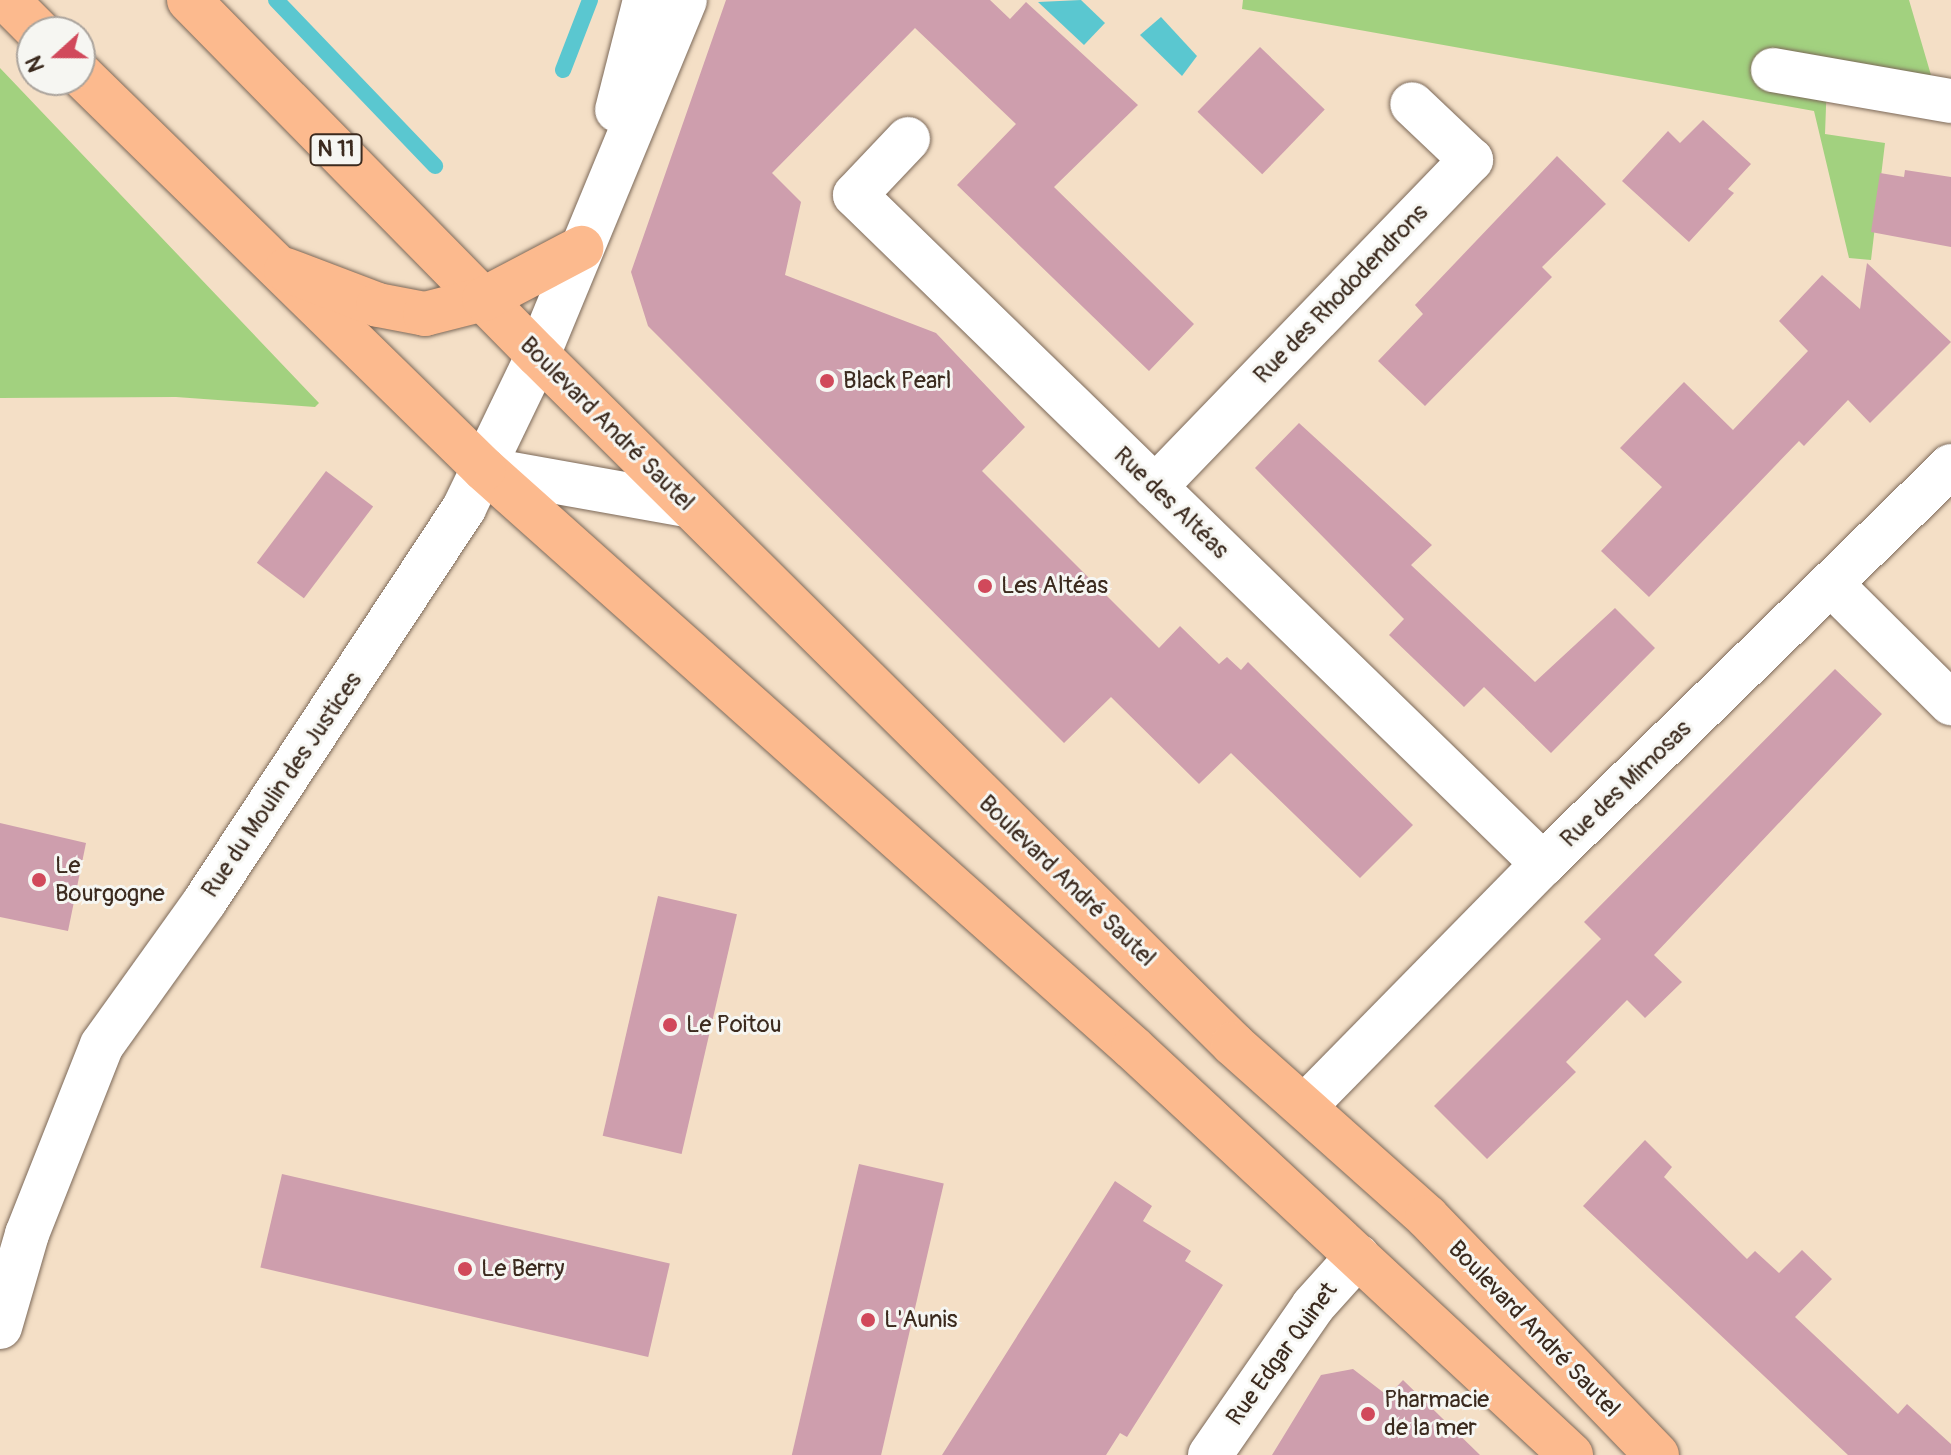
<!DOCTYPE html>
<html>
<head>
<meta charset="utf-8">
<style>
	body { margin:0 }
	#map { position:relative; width:1951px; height:1455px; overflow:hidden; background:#f4dfc6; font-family:Pangolin,sans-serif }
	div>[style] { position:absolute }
	.green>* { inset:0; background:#a2d17f }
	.water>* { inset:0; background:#5ac7d0 }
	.stream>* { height:16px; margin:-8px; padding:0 8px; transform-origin:8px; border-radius:8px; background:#5ac7d0 }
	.building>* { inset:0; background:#ce9ead; transform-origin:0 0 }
	.roads { filter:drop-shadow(0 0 2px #7c6959) drop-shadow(0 0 2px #7c6959) }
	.minor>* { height:44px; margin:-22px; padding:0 22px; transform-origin:22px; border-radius:22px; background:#fff }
	.tertiary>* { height:44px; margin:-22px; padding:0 22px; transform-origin:22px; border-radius:22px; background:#fff }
	.primary>* { height:44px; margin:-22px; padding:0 22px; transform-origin:22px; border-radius:22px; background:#fcba8e }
	.trunk>* { height:44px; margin:-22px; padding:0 22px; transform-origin:22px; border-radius:22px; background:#fcba8e }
	.dots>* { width:22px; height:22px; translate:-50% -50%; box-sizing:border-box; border:4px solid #f6f6f2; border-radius:50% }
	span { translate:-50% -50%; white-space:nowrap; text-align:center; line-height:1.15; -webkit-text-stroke:6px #f6f6f2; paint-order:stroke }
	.shield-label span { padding:2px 6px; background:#f6f6f2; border:2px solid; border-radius:6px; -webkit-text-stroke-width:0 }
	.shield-label { font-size:22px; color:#3b2a1e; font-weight:700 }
	.street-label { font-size:24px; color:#3b2a1e }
	.poi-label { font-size:24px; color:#3b2a1e }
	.left { translate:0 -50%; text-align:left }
	.north { position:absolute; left:16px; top:16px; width:80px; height:80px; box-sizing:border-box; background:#f6f6f2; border:2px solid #aba49d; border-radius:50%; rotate:249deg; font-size:22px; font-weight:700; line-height:32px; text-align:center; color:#3b2a1e }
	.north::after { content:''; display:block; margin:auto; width:28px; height:36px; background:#d1495b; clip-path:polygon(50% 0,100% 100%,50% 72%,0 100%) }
</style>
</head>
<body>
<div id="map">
	<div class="green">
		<i style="clip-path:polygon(1243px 0,1909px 0,1938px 99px,1827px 80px,1825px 134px,1885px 143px,1871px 260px,1849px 258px,1814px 111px,1242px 9px)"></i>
		<i style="clip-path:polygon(0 68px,319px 403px,315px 407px,176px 397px,0 398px)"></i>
	</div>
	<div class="water">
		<i style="clip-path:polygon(1081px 0,1105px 23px,1084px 45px,1038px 2px)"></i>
		<i style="clip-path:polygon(1161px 17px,1197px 56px,1182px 76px,1140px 35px)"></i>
	</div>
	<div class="stream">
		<i style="left:276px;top:0;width:230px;rotate:46.2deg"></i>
		<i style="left:563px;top:70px;width:75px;rotate:-68.9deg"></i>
	</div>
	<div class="building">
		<i style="clip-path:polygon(726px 0,990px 0,1010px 19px,1026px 2px,1138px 105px,1054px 187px,1194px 324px,1149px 371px,957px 185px,1016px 124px,915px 28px,772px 173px,801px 202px,785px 275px,936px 333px,1025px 427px,982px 471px,1159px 648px,1180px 626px,1219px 664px,1227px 657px,1241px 670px,1248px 662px,1413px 825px,1360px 878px,1231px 753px,1199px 784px,1111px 697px,1064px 743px,648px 326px,631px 272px)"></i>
		<i style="left:1260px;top:47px;width:90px;height:90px;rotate:44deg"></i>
		<i style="clip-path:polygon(1703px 120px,1751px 164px,1728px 189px,1734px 193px,1689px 242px,1622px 181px,1668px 131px,1680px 143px)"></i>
		<i style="clip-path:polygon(1557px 156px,1606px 204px,1542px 267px,1552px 277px,1425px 406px,1378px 361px,1423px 314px,1415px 305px)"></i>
		<i style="clip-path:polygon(1905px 170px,1951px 177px,1951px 247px,1871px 232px,1880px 173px,1904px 177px)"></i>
		<i style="clip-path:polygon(1867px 263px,1951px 342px,1870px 423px,1848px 400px,1804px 446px,1799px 441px,1649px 597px,1601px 551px,1662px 487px,1620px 448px,1684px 382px,1733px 430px,1808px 351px,1779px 321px,1822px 275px,1860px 309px)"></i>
		<i style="clip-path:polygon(1299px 423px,1432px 545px,1411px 565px,1535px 682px,1615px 608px,1655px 648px,1551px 753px,1484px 687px,1464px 707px,1389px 635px,1404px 619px,1255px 468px)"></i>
		<i style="left:326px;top:471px;width:59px;height:115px;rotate:37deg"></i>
		<i style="clip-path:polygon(1835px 669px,1882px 714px,1654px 955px,1682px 982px,1645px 1018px,1627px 1000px,1566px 1062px,1576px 1072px,1487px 1159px,1434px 1106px,1601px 939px,1584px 922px)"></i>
		<i style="clip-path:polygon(0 823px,86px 843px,68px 931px,0 917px)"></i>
		<i style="left:658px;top:896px;width:81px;height:246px;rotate:13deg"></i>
		<i style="clip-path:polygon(1645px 1140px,1672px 1167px,1664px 1177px,1747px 1259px,1755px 1251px,1779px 1273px,1802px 1250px,1832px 1279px,1795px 1317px,1898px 1414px,1907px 1404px,1951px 1444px,1951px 1455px,1848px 1455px,1583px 1206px)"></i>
		<i style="left:859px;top:1164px;width:87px;height:299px;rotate:13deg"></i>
		<i style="left:282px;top:1174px;width:398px;height:96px;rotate:13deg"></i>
		<i style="clip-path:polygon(1115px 1181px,1152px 1206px,1143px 1221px,1191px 1251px,1185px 1261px,1223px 1285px,1127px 1437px,1120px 1433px,1106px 1455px,942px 1455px)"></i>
		<i style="clip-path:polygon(1353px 1369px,1388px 1396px,1403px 1380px,1480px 1455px,1272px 1455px,1321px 1375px)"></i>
	</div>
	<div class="roads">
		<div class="minor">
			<i style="left:1773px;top:70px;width:181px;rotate:9.9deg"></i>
			<i style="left:908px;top:139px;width:77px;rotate:133.4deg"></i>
			<i style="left:855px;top:195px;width:960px;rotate:44.2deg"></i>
			<i style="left:1155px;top:487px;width:455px;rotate:-46deg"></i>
			<i style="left:1471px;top:160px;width:81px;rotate:-136.5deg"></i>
			<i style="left:1832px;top:585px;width:168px;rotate:44.8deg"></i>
			<i style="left:1305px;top:1106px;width:339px;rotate:-45.5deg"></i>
			<i style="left:1543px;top:864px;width:570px;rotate:-44.29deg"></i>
			<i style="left:1210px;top:1455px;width:181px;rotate:-55.3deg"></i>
			<i style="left:1313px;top:1306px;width:67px;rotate:-48deg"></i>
		</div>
		<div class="tertiary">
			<i style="left:617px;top:110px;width:114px;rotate:-75.7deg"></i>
			<i style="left:484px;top:469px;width:205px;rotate:10.1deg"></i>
			<i style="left:0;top:1327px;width:97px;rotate:-73.8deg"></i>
			<i style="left:27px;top:1234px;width:203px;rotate:-68.4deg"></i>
			<i style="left:102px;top:1045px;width:177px;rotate:-54.4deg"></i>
			<i style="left:205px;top:901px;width:471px;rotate:-56.6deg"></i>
			<i style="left:464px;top:508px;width:170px;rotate:-64.2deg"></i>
			<i style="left:538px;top:355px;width:384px;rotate:-67.5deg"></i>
		</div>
		<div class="primary">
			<i style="left:538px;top:355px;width:979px;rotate:44.75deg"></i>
			<i style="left:1233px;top:1044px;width:260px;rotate:41.7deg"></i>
			<i style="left:1427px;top:1217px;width:331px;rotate:46deg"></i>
			<i style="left:484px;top:469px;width:870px;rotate:41.74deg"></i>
			<i style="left:1133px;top:1048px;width:598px;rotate:42.9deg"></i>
		</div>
		<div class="trunk">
			<i style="left:7px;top:0;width:45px;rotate:45deg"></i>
			<i style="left:189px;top:0;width:498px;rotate:45.5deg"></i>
			<i style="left:80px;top:74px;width:565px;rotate:44.35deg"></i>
			<i style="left:286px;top:270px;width:98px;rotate:20.8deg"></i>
			<i style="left:378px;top:305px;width:48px;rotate:10.8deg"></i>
			<i style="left:425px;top:314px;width:61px;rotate:-14.3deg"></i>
			<i style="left:484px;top:299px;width:110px;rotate:-27.7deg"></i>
		</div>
	</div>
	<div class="dots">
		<i style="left:827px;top:381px;background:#d1495b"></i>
		<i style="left:985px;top:586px;background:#d1495b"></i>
		<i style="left:39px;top:880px;background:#d1495b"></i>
		<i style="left:670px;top:1025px;background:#d1495b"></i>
		<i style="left:465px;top:1269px;background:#d1495b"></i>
		<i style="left:868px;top:1320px;background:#d1495b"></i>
		<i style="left:1368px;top:1414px;background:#d1495b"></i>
	</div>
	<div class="shield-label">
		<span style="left:336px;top:150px">N 11</span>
	</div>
	<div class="street-label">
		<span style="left:1341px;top:294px;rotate:-46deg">Rue des Rhododendrons</span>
		<span style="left:607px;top:424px;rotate:45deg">Boulevard André Sautel</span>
		<span style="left:1171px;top:503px;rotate:44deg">Rue des Altéas</span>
		<span style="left:1626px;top:784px;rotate:-44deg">Rue des Mimosas</span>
		<span style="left:282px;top:785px;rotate:-56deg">Rue du Moulin des Justices</span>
		<span style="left:1067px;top:881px;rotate:44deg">Boulevard André Sautel</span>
		<span style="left:1534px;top:1329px;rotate:46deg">Boulevard André Sautel</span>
		<span style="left:1282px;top:1354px;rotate:-54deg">Rue Edgar Quinet</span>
	</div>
	<div class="poi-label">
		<span class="left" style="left:843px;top:381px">Black Pearl</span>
		<span class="left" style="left:1001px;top:586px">Les Altéas</span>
		<span class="left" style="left:55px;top:880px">Le<br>Bourgogne</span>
		<span class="left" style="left:686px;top:1025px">Le Poitou</span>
		<span class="left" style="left:481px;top:1269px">Le Berry</span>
		<span class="left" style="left:884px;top:1320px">L'Aunis</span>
		<span class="left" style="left:1384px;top:1414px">Pharmacie<br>de la mer</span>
	</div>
	<div class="north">N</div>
</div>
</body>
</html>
